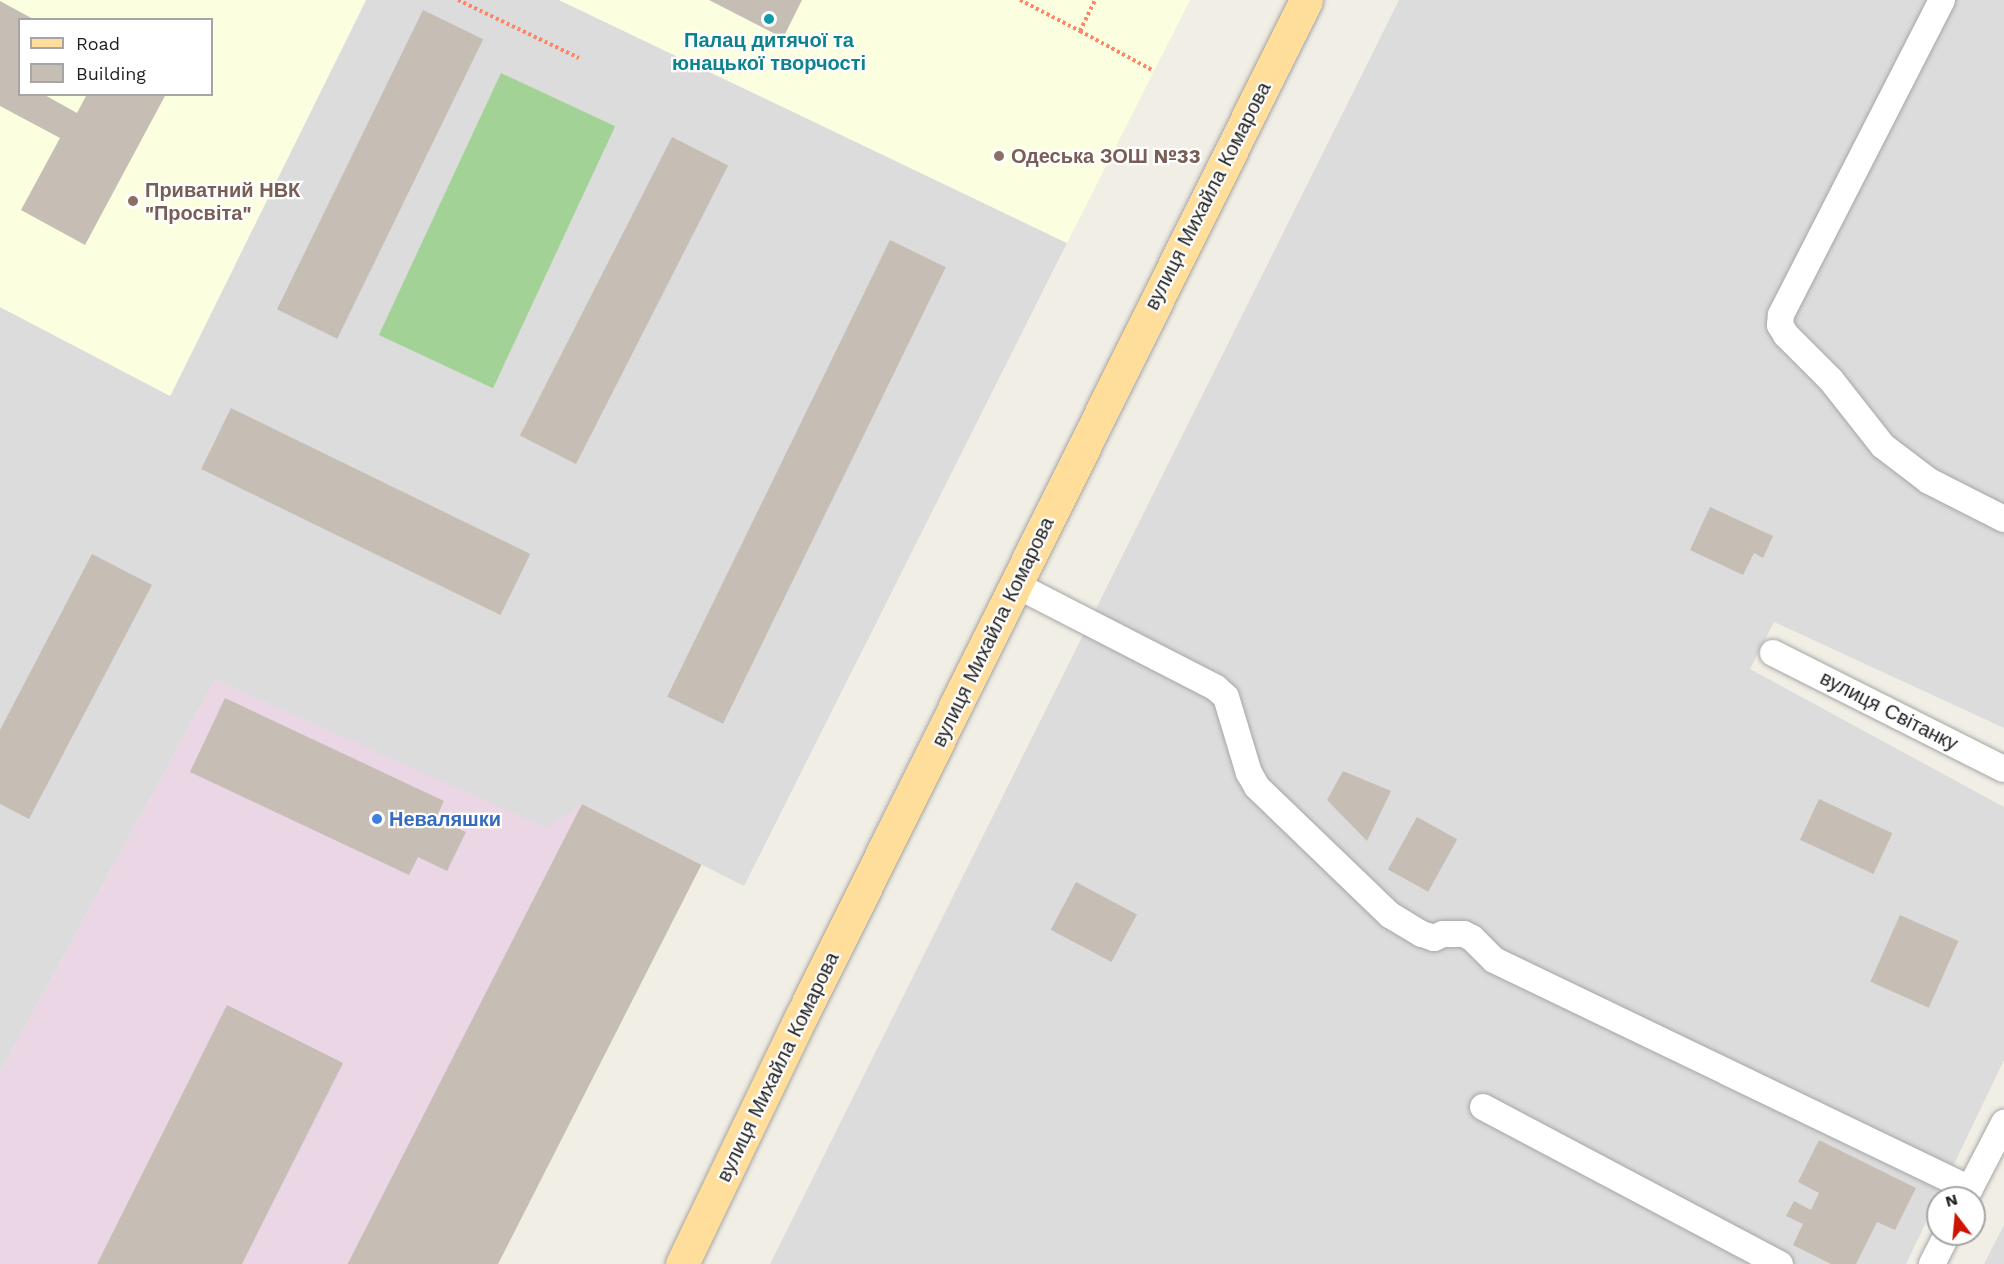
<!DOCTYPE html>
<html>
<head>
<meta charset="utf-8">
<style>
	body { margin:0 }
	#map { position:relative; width:2004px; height:1264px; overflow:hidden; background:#f1eee5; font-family:"Work Sans",sans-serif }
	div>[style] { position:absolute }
	.residential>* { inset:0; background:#dddcdc }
	.industrial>* { inset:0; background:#ead6e5 }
	.education>* { inset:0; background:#fcffdf }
	.forest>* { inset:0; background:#a3d297; transform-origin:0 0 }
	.building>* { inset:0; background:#c6bdb4; transform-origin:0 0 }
	.path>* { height:4px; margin-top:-2px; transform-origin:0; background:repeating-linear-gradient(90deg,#ff8567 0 3px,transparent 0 6px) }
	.roads { filter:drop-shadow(0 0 2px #a6a6a6) drop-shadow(0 0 2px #a6a6a6) }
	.minor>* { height:26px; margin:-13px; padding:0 13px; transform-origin:13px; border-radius:13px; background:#fff }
	.primary>* { height:33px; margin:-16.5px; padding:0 16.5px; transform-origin:16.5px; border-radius:16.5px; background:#ffdd9b }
	.dots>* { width:16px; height:16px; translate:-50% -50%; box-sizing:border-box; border:3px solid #fff; border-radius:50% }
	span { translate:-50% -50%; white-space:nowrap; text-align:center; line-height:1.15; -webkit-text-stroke:4.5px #fff; paint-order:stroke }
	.culture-label { font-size:20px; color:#0d838f; font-weight:700 }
	.education-label { font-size:20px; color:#785e54; font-weight:700 }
	.left { translate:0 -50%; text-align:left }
	.street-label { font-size:20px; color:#1f1f1f }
	.shop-label { font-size:20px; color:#366cbe; font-weight:700 }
	.legend { position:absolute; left:18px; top:18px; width:195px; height:78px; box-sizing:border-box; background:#fff; border:2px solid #a5a5a5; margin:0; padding:8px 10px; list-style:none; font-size:18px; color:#1f1f1f }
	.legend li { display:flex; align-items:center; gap:12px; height:30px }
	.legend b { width:30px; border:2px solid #a5a5a5 }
	.north { position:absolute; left:1926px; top:1186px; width:60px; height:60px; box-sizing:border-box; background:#fff; border:2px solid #a5a5a5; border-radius:50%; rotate:344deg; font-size:16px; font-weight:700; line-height:24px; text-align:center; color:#1f1f1f }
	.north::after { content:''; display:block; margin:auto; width:21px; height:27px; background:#ce1300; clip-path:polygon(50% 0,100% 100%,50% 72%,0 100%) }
</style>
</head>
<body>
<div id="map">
	<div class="residential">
		<i style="clip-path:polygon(366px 0,559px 0,1067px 243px,744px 886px,582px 804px,547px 829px,215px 680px,0 1072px,0 307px,171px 395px)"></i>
		<i style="clip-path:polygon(1399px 0,2004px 0,2004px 728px,1774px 622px,1750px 669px,2004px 807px,2004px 1060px,1906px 1264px,770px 1264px)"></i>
		<i style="clip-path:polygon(2004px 1225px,2004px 1264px,1984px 1264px)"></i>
	</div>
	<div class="industrial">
		<i style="clip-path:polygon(215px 680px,547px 828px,582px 804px,701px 865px,494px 1264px,0 1264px,0 1072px)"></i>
	</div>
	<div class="education">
		<i style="clip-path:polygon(evenodd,0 0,366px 0,170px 396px,0 307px,0 0,20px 20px,212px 20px,212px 94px,20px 94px,20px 20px)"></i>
		<i style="clip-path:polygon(559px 0,1190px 0,1067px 243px)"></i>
	</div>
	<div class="forest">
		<i style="left:501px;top:73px;width:126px;height:289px;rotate:25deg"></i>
	</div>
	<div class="building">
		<i style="clip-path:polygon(709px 0,802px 0,783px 38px)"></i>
		<i style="clip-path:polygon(0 1px,35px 20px,20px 20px,20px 94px,43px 94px,77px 113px,87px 94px,166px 94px,85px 245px,21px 210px,60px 138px,0 106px)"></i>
		<i style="left:423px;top:10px;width:67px;height:333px;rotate:26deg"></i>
		<i style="left:672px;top:137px;width:63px;height:335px;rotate:27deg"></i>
		<i style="left:890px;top:240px;width:62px;height:508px;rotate:26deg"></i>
		<i style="left:231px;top:408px;width:333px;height:68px;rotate:26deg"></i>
		<i style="clip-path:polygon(1710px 507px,1773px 536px,1763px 558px,1754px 553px,1743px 575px,1690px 550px)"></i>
		<i style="clip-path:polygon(92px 554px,152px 585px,29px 819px,0 804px,0 730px)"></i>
		<i style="clip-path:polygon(225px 698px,444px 801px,436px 818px,466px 832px,447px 871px,418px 857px,409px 875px,190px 772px)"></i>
		<i style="clip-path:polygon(1343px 771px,1391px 791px,1367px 841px,1327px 800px)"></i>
		<i style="left:1819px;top:799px;width:81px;height:45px;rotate:25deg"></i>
		<i style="left:582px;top:804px;width:134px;height:518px;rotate:27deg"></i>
		<i style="left:1417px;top:817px;width:46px;height:60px;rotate:29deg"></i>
		<i style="left:1076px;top:882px;width:69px;height:54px;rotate:28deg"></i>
		<i style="left:1900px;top:915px;width:64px;height:73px;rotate:24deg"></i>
		<i style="clip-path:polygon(227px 1005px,343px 1063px,242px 1264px,97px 1264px)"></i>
		<i style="clip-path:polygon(1819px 1140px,1916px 1188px,1895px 1230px,1877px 1222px,1856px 1264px,1831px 1264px,1793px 1245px,1803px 1224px,1786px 1216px,1794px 1201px,1811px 1210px,1819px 1193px,1798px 1182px)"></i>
	</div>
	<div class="path">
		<i style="left:458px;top:0;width:134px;rotate:25.6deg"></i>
		<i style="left:1020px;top:0;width:68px;rotate:27.3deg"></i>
		<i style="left:1080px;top:31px;width:34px;rotate:-64deg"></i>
		<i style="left:1080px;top:31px;width:84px;rotate:28.4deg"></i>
	</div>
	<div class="roads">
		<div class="minor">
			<i style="left:1942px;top:0;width:354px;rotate:117.1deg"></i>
			<i style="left:1781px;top:315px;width:10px;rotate:96deg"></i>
			<i style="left:1780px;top:325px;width:12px;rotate:59deg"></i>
			<i style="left:1786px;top:335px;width:64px;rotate:45deg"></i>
			<i style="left:1831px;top:380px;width:84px;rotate:51.8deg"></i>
			<i style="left:1883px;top:446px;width:58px;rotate:37.3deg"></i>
			<i style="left:1929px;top:481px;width:84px;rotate:26.9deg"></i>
			<i style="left:1016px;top:585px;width:225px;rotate:27.2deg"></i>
			<i style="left:1216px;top:688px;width:13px;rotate:42deg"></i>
			<i style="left:1226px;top:697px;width:79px;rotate:73.2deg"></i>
			<i style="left:1249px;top:773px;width:16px;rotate:60deg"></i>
			<i style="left:1257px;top:787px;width:185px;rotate:43.9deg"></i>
			<i style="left:1390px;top:915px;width:37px;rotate:31deg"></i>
			<i style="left:1422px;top:934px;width:13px;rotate:18deg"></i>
			<i style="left:1434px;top:938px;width:10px;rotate:-24deg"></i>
			<i style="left:1443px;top:934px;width:21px"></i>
			<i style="left:1464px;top:934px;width:9px;rotate:27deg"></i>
			<i style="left:1472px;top:938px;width:31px;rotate:45deg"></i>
			<i style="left:1494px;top:960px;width:528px;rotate:25.69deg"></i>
			<i style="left:1773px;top:653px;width:258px;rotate:26.7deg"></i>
			<i style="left:1483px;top:1107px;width:336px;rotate:27.9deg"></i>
			<i style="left:1965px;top:1198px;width:85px;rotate:-62.5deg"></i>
			<i style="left:1932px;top:1264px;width:34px;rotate:-63deg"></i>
		</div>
		<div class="primary">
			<i style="left:682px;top:1264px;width:276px;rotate:-64.3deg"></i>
			<i style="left:802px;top:1015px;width:1133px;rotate:-63.59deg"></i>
		</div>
	</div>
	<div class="dots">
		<i style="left:769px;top:19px;background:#0f9aa8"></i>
		<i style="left:999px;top:156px;background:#8d6e63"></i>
		<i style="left:133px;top:201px;background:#8d6e63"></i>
		<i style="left:377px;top:819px;background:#3f7fe0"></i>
	</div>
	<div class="culture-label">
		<span style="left:769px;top:52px">Палац дитячої та<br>юнацької творчості</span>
	</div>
	<div class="education-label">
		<span class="left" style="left:1011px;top:156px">Одеська ЗОШ №33</span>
		<span class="left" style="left:145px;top:202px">Приватний НВК<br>"Просвіта"</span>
	</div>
	<div class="street-label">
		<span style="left:1208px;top:196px;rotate:-63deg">вулиця Михайла Комарова</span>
		<span style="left:993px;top:632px;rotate:-64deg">вулиця Михайла Комарова</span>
		<span style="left:1889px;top:711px;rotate:27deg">вулиця Світанку</span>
		<span style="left:778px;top:1067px;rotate:-64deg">вулиця Михайла Комарова</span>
	</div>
	<div class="shop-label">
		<span class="left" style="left:389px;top:819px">Неваляшки</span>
	</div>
	<ul class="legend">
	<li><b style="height:8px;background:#ffdd9b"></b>Road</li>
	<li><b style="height:16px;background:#c6bdb4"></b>Building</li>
	</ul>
	<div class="north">N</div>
</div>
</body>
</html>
